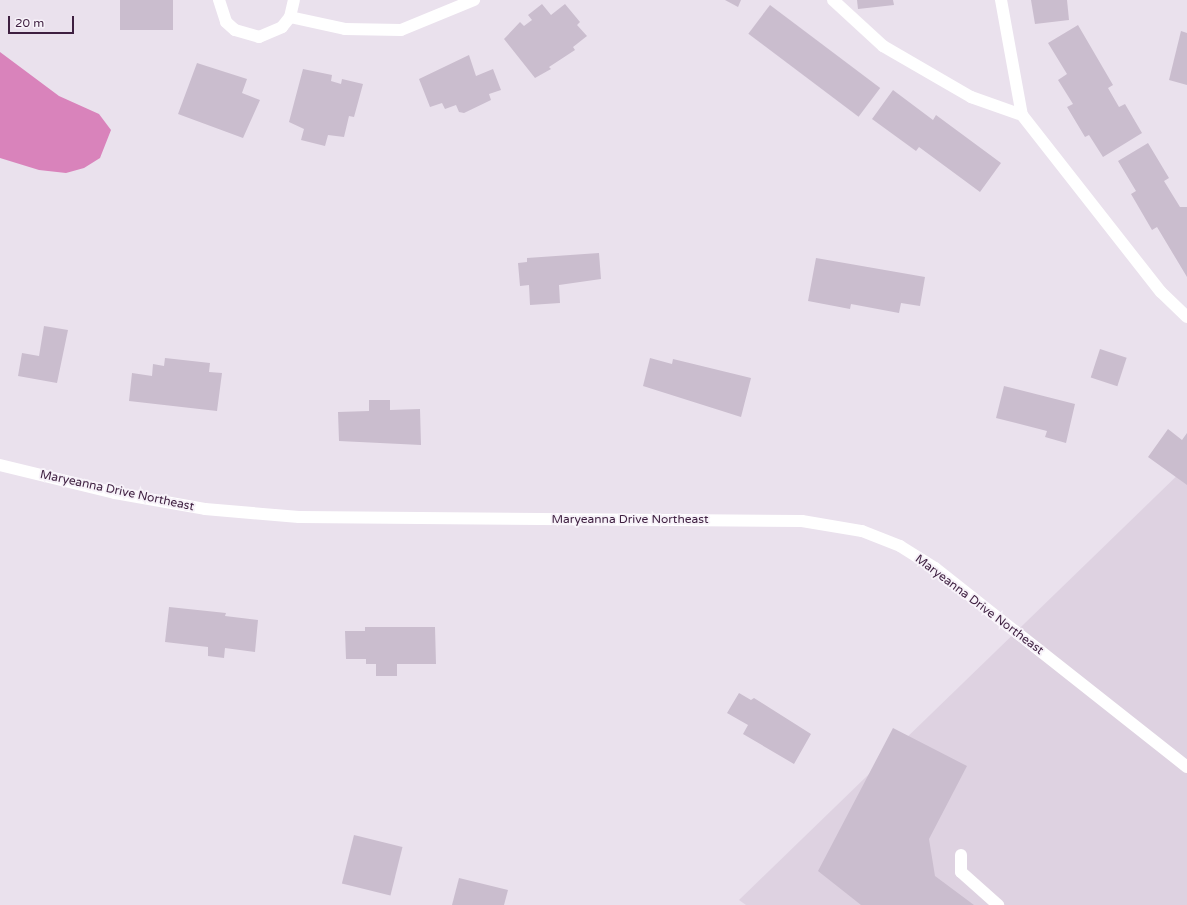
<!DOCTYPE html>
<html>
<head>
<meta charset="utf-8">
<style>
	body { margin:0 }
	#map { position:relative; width:1187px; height:905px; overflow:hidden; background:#eae1ed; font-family:"Varela Round",sans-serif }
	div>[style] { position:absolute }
	.built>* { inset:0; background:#ded2e1 }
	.water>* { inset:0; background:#d983bb }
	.building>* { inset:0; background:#cabdce; transform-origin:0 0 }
	.minor>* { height:12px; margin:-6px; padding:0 6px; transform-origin:6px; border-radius:6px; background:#fff }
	span { translate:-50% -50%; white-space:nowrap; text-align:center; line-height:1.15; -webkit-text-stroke:4px #f7f2f9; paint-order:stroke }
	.street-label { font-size:12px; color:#3e1f40 }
	.scale { position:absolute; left:8px; top:16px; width:66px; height:18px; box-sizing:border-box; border:2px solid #3e1f40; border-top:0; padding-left:5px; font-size:12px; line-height:14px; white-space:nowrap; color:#3e1f40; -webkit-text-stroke:3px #f7f2f9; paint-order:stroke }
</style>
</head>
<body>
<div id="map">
	<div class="built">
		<i style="clip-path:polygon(1187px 466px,1187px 905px,746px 905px,739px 900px)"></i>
	</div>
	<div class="water">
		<i style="clip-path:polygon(0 52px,59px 96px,99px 114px,111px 130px,100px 158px,84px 168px,66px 173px,39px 170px,0 158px)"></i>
	</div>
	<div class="building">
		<i style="left:120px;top:0;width:53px;height:30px"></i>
		<i style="clip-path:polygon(725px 0,741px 0,738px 7px)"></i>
		<i style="clip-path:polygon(857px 0,893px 0,894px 5px,858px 9px)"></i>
		<i style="clip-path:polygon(1031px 0,1067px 0,1069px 20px,1035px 24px)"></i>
		<i style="clip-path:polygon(542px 4px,551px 15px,565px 4px,580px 22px,577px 25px,587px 36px,573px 47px,575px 50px,549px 67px,551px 69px,535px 78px,504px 39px,520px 22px,524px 26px,532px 20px,528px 15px)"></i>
		<i style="left:770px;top:5px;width:138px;height:36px;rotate:37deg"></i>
		<i style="clip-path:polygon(1078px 25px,1113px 85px,1108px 88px,1119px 107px,1125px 104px,1142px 133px,1103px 157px,1089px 135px,1085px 137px,1067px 107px,1073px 104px,1058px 80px,1067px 74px,1048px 43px)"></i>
		<i style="clip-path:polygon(1181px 31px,1187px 33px,1187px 85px,1169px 80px)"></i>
		<i style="clip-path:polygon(469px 55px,476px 76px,493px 69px,501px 90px,489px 94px,491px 100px,464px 113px,459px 112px,456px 105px,445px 109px,442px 103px,430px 107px,419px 79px)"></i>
		<i style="clip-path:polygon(197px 63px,247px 79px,242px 93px,260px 100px,243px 138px,178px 114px)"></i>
		<i style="clip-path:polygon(303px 69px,332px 75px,331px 81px,341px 84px,342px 79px,363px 84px,354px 117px,349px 116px,344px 137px,328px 135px,325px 146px,301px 140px,304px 129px,289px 122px)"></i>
		<i style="clip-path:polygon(893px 90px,933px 120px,936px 115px,1001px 163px,980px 192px,919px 147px,916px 151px,872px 119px)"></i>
		<i style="clip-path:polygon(1148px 143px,1169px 178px,1164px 181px,1180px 207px,1187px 207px,1187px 277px,1157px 227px,1152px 230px,1131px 194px,1136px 191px,1118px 161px)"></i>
		<i style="clip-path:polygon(599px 253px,601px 279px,559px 285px,560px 303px,530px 305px,529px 285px,520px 286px,518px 263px,527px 262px,527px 258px)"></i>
		<i style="clip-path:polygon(816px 258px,925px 277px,920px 306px,901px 303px,899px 313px,851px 304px,850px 309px,808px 301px)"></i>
		<i style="clip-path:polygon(44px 326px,68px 330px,57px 383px,18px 376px,22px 353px,39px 356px)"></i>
		<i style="left:1100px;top:349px;width:28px;height:30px;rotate:18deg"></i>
		<i style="clip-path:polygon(165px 358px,210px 363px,209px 372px,222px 373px,217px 411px,129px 401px,132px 373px,152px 376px,153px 364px,164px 366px)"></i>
		<i style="clip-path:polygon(650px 358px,672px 364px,673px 359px,751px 378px,741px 417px,643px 386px)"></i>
		<i style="clip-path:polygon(1004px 386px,1075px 404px,1066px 443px,1045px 437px,1047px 431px,996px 418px)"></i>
		<i style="clip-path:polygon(369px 400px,390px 400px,390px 410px,420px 409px,421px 445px,339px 441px,338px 412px,369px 411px)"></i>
		<i style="clip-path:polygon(1168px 429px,1182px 440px,1187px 433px,1187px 485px,1148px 457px)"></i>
		<i style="clip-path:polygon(169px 607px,226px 613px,225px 616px,258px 620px,255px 652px,225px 648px,224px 658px,208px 656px,208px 647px,165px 642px)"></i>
		<i style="clip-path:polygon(365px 627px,435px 627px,436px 664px,397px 664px,397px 676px,376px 676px,376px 664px,366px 664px,366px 659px,346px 659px,345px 631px,365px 631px)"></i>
		<i style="clip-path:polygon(739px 693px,751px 700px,754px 698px,811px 734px,794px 764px,743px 734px,748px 725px,727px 713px)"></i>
		<i style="clip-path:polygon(893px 728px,967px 766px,929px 839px,935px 876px,974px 905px,861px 905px,818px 871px)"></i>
		<i style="left:354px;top:835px;width:50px;height:50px;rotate:14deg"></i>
		<i style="clip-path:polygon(459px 878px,508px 890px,504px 905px,452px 905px)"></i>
	</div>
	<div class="minor">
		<i style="left:219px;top:0;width:23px;rotate:72deg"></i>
		<i style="left:226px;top:22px;width:12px;rotate:42deg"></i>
		<i style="left:235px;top:30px;width:25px;rotate:16deg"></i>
		<i style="left:259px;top:37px;width:25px;rotate:-23deg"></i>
		<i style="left:282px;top:27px;width:13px;rotate:-51deg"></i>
		<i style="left:290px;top:17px;width:17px;rotate:-77deg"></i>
		<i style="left:833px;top:0;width:68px;rotate:42.6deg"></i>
		<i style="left:883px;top:46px;width:102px;rotate:30.1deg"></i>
		<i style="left:971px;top:97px;width:54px;rotate:19.4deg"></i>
		<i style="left:1001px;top:0;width:117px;rotate:79.7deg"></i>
		<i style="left:1022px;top:115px;width:225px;rotate:51.9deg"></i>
		<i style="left:1161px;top:292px;width:36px;rotate:44deg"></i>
		<i style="left:290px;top:17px;width:56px;rotate:12.3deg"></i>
		<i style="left:345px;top:29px;width:56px;rotate:1deg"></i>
		<i style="left:401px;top:30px;width:79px;rotate:-22.3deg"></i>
		<i style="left:0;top:465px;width:118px;rotate:13.7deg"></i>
		<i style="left:115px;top:493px;width:91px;rotate:10.1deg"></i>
		<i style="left:205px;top:509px;width:94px;rotate:4.9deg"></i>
		<i style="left:299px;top:517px;width:503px;rotate:0.46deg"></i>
		<i style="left:802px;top:521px;width:61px;rotate:9.5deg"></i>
		<i style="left:862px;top:531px;width:41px;rotate:21.5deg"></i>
		<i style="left:900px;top:546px;width:41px;rotate:32.2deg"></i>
		<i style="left:935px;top:568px;width:321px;rotate:38.3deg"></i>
		<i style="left:961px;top:855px;width:17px;rotate:90deg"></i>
		<i style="left:961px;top:872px;width:50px;rotate:41.7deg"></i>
	</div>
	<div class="street-label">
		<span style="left:117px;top:491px;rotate:12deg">Maryeanna Drive Northeast</span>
		<span style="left:630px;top:520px">Maryeanna Drive Northeast</span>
		<span style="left:979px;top:605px;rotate:37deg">Maryeanna Drive Northeast</span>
	</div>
	<div class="scale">20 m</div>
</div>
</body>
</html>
